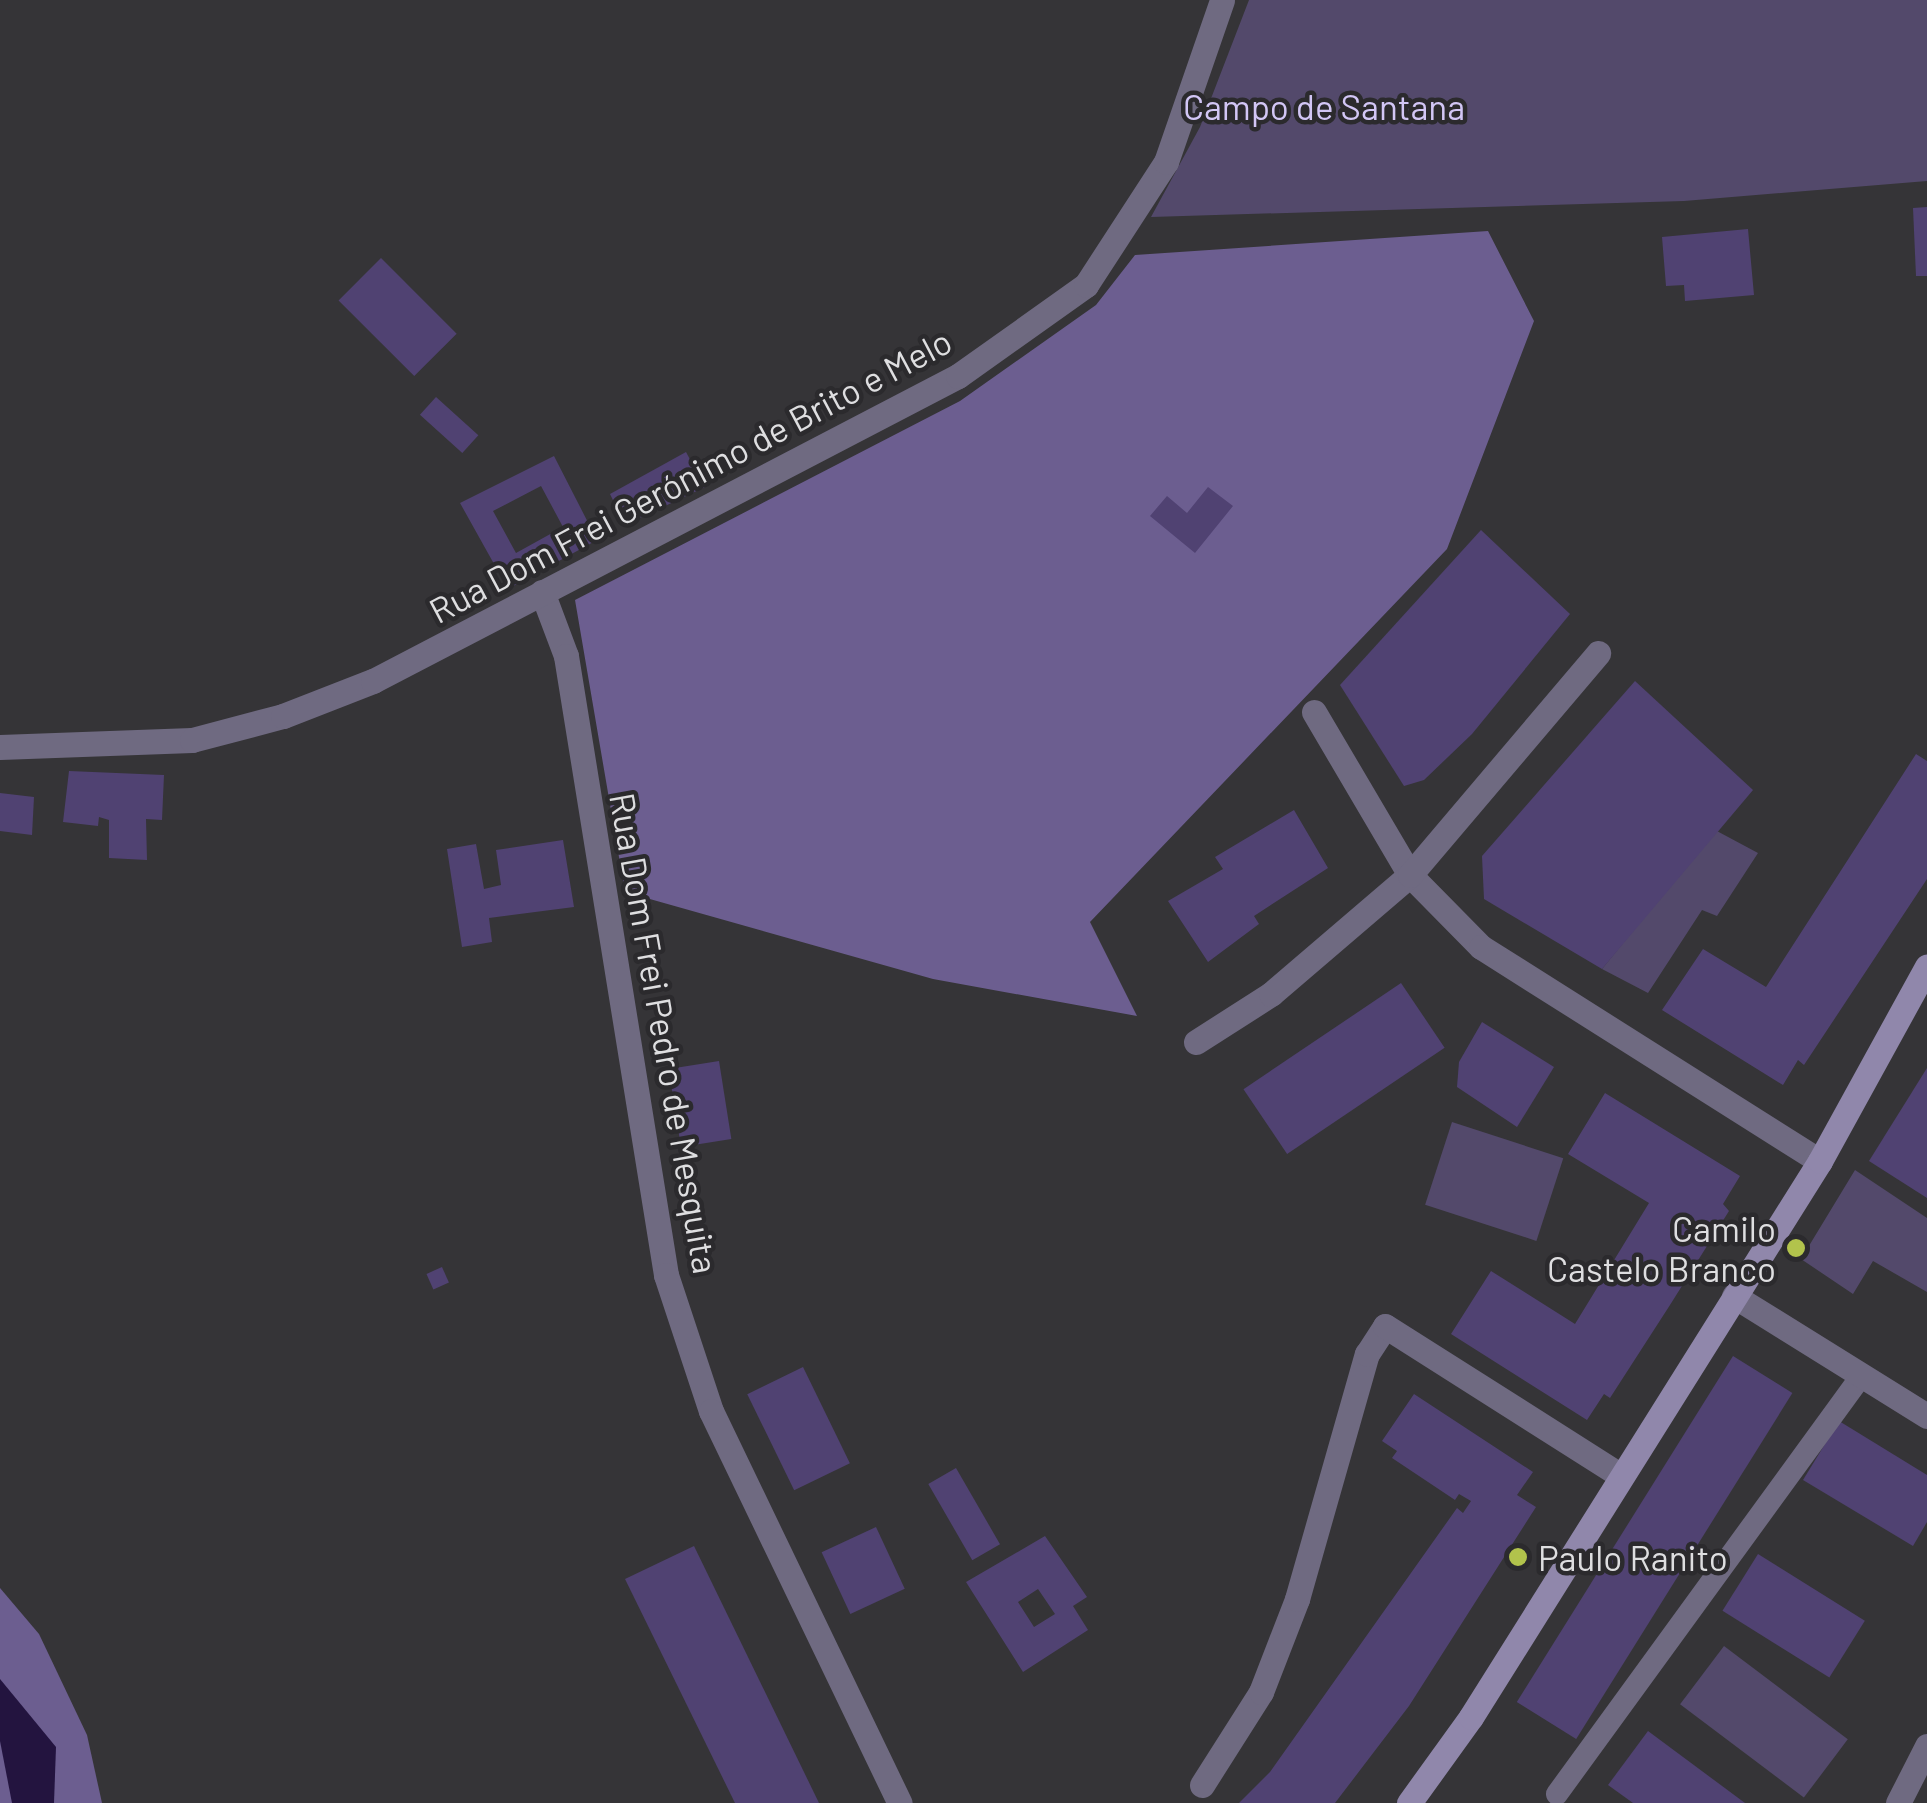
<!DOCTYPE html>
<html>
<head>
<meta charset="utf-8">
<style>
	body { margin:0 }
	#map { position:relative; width:1927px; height:1803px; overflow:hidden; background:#353437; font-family:Barlow,sans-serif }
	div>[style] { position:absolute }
	.green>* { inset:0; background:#53496b; transform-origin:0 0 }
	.forest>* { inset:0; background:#6c5e90 }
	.water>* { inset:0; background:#23143f }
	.building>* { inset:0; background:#504272; transform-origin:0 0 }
	.pedestrian>* { height:22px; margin:-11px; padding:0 11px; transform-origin:11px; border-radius:11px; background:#6f6a81 }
	.minor>* { height:25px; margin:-12.5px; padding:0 12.5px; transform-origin:12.5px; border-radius:12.5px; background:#6f6a81 }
	.secondary>* { height:25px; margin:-12.5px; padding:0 12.5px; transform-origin:12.5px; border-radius:12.5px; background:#9087ab }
	.dots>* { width:28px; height:28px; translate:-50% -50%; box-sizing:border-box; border:5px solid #2b2a2d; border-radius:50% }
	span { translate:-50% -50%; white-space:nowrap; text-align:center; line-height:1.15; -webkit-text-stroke:9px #2b2a2d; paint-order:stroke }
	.park-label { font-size:35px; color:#d2c6f5 }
	.street-label { font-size:35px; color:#dedee0 }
	.poi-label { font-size:35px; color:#dedee0 }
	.right { translate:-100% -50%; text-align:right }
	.left { translate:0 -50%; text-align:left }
</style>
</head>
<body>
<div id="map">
	<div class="green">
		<i style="clip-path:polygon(1249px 0,1927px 0,1927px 181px,1684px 201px,1151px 217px,1200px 127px)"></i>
		<i style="clip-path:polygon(1715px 830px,1758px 853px,1717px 916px,1702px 910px,1648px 993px,1602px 969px)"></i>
		<i style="left:1452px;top:1122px;width:117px;height:87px;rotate:18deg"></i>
		<i style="clip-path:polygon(1855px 1170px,1927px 1218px,1927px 1292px,1873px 1261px,1853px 1294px,1801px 1259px)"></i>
		<i style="left:1724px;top:1646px;width:155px;height:73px;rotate:37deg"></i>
	</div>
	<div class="forest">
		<i style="clip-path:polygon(1488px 231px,1534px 321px,1447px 549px,1090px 922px,1137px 1016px,933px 979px,625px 892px,575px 600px,960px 401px,1096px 305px,1135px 255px)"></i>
		<i style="clip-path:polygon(0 1588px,39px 1634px,87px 1735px,102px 1803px,0 1803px)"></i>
	</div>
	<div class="water">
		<i style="clip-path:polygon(0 1679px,56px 1747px,54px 1803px,12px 1803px,0 1741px)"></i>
	</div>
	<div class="building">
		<i style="clip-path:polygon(1927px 207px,1927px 276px,1916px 276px,1913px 208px)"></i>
		<i style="clip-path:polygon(1748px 229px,1754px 295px,1685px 301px,1684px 285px,1666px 286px,1662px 237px)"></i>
		<i style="left:381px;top:258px;width:107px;height:60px;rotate:45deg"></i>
		<i style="left:436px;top:397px;width:57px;height:24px;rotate:42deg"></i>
		<i style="clip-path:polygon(686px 452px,705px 487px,625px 525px,610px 494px)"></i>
		<i style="clip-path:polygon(evenodd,554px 456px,597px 540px,508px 589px,460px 503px,554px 456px,541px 486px,563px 527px,516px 553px,493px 511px,541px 486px)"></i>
		<i style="clip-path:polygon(1208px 487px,1233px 506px,1195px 553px,1150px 516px,1167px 496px,1187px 513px)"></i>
		<i style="clip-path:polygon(1481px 530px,1570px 614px,1472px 734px,1424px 780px,1404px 786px,1340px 685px)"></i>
		<i style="clip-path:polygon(1635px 681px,1753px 790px,1602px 969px,1484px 899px,1482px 856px)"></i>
		<i style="clip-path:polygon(1916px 754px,1927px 761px,1927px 879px,1804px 1065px,1798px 1060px,1783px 1085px,1662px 1010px,1703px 949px,1766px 987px)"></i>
		<i style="clip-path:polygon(69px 771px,164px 775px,162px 820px,146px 819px,147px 860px,109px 858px,109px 820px,99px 817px,98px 826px,63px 822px)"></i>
		<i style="clip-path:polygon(0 793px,34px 797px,32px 835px,0 831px)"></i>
		<i style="clip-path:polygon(1294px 810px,1328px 868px,1254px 916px,1259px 924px,1208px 962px,1168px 901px,1223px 869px,1215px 857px)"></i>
		<i style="clip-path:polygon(563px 840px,574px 907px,489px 918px,492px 942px,462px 947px,447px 849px,476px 844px,484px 889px,501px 885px,496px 850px)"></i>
		<i style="left:1401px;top:983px;width:78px;height:190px;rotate:56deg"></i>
		<i style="clip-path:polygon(1482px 1022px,1554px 1067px,1517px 1127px,1457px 1087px,1459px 1062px)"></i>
		<i style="left:719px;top:1061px;width:79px;height:51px;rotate:81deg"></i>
		<i style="clip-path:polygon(1927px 1068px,1927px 1198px,1869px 1161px)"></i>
		<i style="clip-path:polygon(1605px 1093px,1740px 1176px,1723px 1204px,1729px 1211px,1670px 1305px,1610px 1398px,1604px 1394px,1587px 1420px,1451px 1334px,1491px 1271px,1575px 1324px,1649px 1203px,1568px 1154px)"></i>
		<i style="left:442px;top:1267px;width:17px;height:17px;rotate:66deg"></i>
		<i style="left:1733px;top:1356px;width:70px;height:408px;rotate:32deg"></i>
		<i style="left:803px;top:1367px;width:107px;height:62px;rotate:64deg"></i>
		<i style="clip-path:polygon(1414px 1394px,1533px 1472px,1517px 1495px,1536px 1507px,1409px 1706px,1335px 1803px,1239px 1803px,1270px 1772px,1457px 1508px,1463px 1513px,1471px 1501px,1459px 1494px,1455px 1500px,1392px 1458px,1397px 1451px,1382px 1441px)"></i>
		<i style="clip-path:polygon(1839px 1421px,1927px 1475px,1927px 1522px,1913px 1546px,1803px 1480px)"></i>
		<i style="left:956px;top:1468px;width:88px;height:32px;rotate:60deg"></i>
		<i style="left:876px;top:1527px;width:68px;height:60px;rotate:65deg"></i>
		<i style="clip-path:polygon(evenodd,1045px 1536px,1087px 1597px,1073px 1606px,1088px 1630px,1023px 1672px,966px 1582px,1045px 1536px,1038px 1589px,1055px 1614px,1034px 1627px,1018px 1602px,1038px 1589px)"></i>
		<i style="clip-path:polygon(694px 1546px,819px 1803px,735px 1803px,625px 1579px)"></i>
		<i style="left:1758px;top:1554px;width:126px;height:67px;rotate:32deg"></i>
		<i style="clip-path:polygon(1648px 1731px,1745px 1803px,1633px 1803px,1608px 1785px)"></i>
	</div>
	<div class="pedestrian">
		<i style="left:1557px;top:1794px;width:518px;rotate:-53.95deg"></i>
	</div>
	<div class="minor">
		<i style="left:542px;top:592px;width:68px;rotate:69.4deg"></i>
		<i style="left:566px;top:656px;width:627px;rotate:80.82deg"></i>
		<i style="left:666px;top:1275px;width:143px;rotate:71.7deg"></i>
		<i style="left:711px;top:1411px;width:435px;rotate:64.3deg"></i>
		<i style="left:1314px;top:712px;width:189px;rotate:59.5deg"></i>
		<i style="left:1410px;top:875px;width:101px;rotate:45.4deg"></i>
		<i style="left:1481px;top:947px;width:401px;rotate:32.3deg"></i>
		<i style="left:0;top:747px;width:192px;rotate:-2.1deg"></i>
		<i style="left:192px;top:740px;width:94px;rotate:-14.8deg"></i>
		<i style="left:283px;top:716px;width:97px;rotate:-21.3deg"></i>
		<i style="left:373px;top:681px;width:660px;rotate:-27.54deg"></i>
		<i style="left:958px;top:376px;width:157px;rotate:-35.4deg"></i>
		<i style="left:1086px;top:285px;width:147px;rotate:-57deg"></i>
		<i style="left:1166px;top:162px;width:171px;rotate:-70.9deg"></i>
		<i style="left:1196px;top:1042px;width:89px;rotate:-32.6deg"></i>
		<i style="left:1271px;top:994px;width:183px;rotate:-40.6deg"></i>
		<i style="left:1410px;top:875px;width:291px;rotate:-49.7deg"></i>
		<i style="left:1734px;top:1296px;width:227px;rotate:31.9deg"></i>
		<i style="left:1202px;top:1785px;width:110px;rotate:-57.6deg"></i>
		<i style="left:1261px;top:1692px;width:100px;rotate:-68.8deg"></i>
		<i style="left:1297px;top:1599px;width:255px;rotate:-74.1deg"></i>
		<i style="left:1367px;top:1354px;width:33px;rotate:-57deg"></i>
		<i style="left:1385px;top:1326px;width:278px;rotate:32.4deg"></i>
		<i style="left:1898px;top:1803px;width:64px;rotate:-63deg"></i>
	</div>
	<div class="secondary">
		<i style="left:1409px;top:1803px;width:106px;rotate:-54.2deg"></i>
		<i style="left:1471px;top:1717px;width:656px;rotate:-57.88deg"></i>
		<i style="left:1820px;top:1161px;width:222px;rotate:-61.2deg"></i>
	</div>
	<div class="dots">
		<i style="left:1796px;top:1248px;background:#b2c34c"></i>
		<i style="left:1518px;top:1557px;background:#b2c34c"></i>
	</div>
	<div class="park-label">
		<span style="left:1324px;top:106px">Campo de Santana</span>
	</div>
	<div class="street-label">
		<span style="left:690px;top:475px;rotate:-28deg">Rua Dom Frei Gerónimo de Brito e Melo</span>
		<span style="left:665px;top:1033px;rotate:80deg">Rua Dom Frei Pedro de Mesquita</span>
	</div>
	<div class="poi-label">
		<span class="right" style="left:1776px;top:1248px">Camilo<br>Castelo Branco</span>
		<span class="left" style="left:1538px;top:1557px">Paulo Ranito</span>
	</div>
</div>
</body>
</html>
